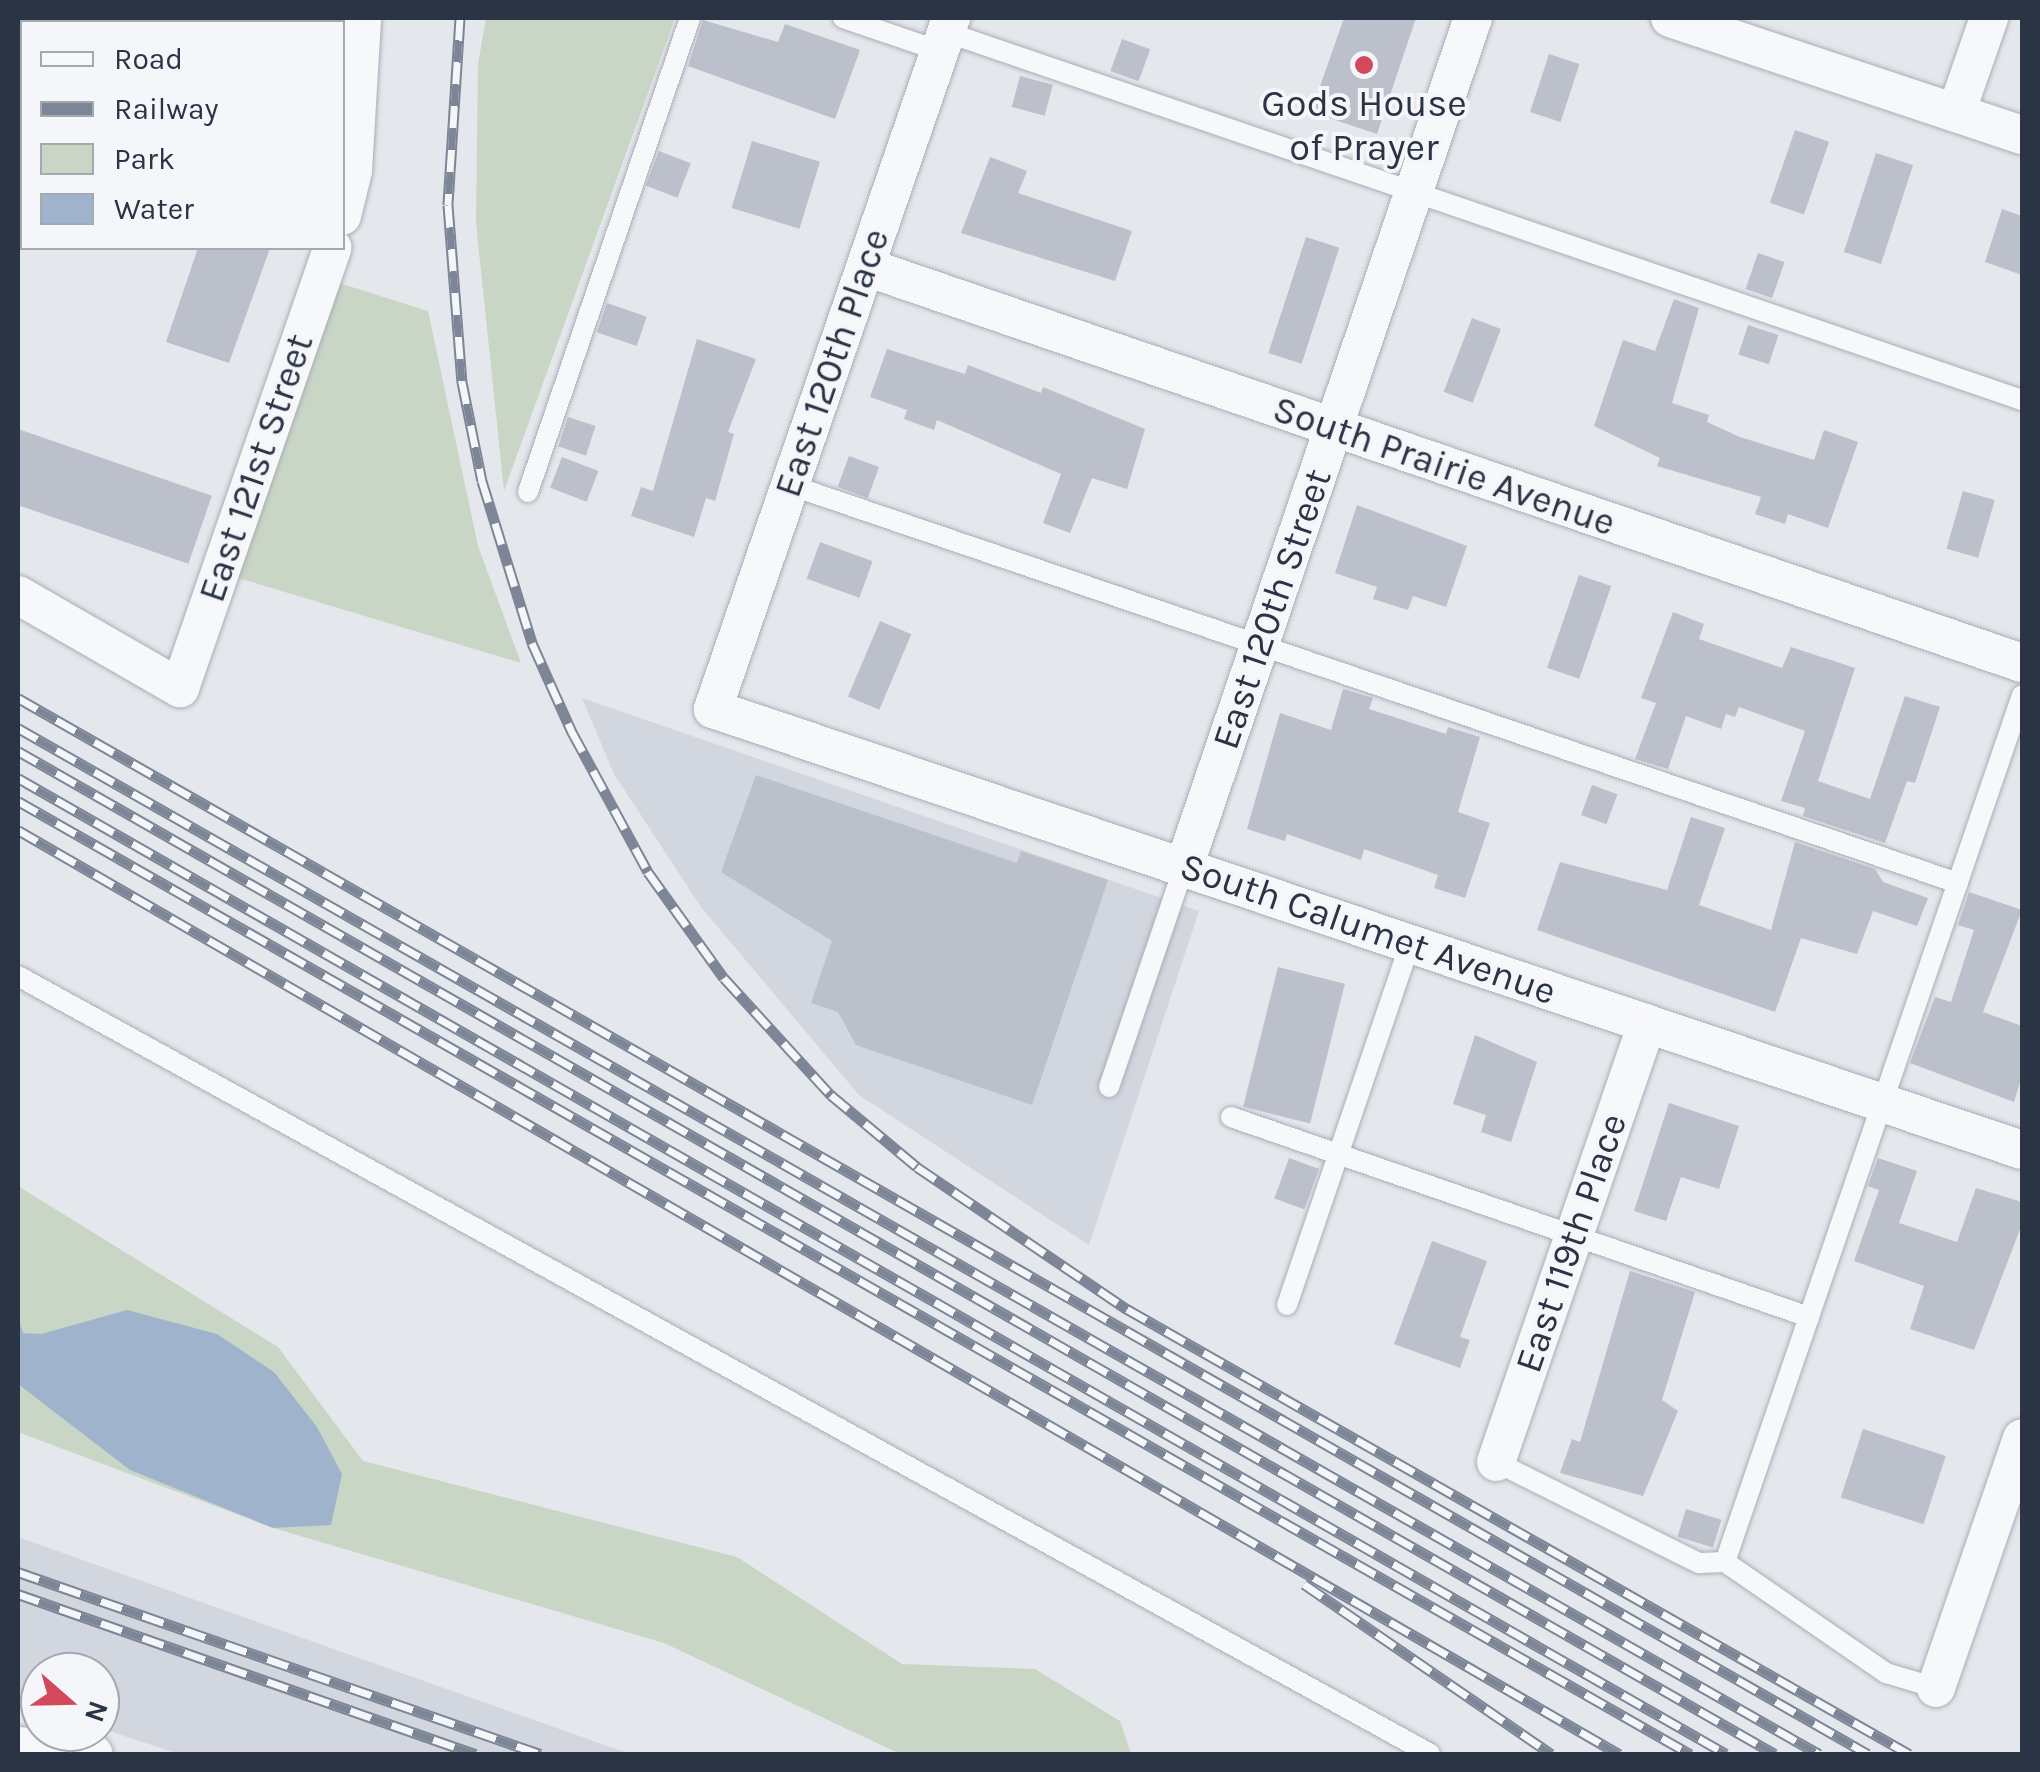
<!DOCTYPE html>
<html>
<head>
<meta charset="utf-8">
<style>
	body { margin:0 }
	#map { position:relative; width:2040px; height:1772px; overflow:hidden; background:#e4e7ec; font-family:Karla,sans-serif }
	div>[style] { position:absolute }
	.built>* { inset:0; background:#d2d6de }
	.green>* { inset:0; background:#c9d6c5 }
	.water>* { inset:0; background:#9fb4cc }
	.building>* { inset:0; background:#bbc0ca; transform-origin:0 0 }
	.roads { filter:drop-shadow(0 0 2px #a9aeb7) drop-shadow(0 0 2px #a9aeb7) }
	.service>* { height:20px; margin:-10px; padding:0 10px; transform-origin:10px; border-radius:10px; background:#f7f8fa }
	.minor>* { height:38px; margin:-19px; padding:0 19px; transform-origin:19px; border-radius:19px; background:#f7f8fa }
	.rail>* { height:11px; margin-top:-5.5px; transform-origin:0; background:repeating-linear-gradient(90deg,#f4f6f9 0 22px,#7d8696 0 44px); box-sizing:border-box; border-block:2px solid #7d8696 }
	.dots>* { width:28px; height:28px; translate:-50% -50%; box-sizing:border-box; border:5px solid #f4f6f9; border-radius:50% }
	span { translate:-50% -50%; white-space:nowrap; text-align:center; line-height:1.15; -webkit-text-stroke:8px #f4f6f9; paint-order:stroke }
	.poi-label { font-size:38px; color:#2b3445 }
	.street-label { font-size:38px; color:#2b3445 }
	.frame { position:absolute; inset:0; border:20px solid #2b3445; pointer-events:none }
	.legend { position:absolute; left:20px; top:20px; width:325px; height:230px; box-sizing:border-box; background:#f4f6f9; border:2px solid #a4a8b1; margin:0; padding:12px 18px; list-style:none; font-size:30px; color:#2b3445 }
	.legend li { display:flex; align-items:center; gap:20px; height:50px }
	.legend b { width:50px; border:2px solid #a4a8b1 }
	.north { position:absolute; left:20px; top:1652px; width:100px; height:100px; box-sizing:border-box; background:#f4f6f9; border:2px solid #a4a8b1; border-radius:50%; rotate:110deg; font-size:28px; font-weight:700; line-height:40px; text-align:center; color:#2b3445 }
	.north::after { content:''; display:block; margin:auto; width:35px; height:45px; background:#d1495b; clip-path:polygon(50% 0,100% 100%,50% 72%,0 100%) }
</style>
</head>
<body>
<div id="map">
	<div class="built">
		<i style="clip-path:polygon(582px 698px,1199px 911px,1089px 1245px,859px 1095px,701px 907px,614px 774px)"></i>
		<i style="clip-path:polygon(18px 1537px,630px 1754px,179px 1754px,100px 1728px,100px 1672px,40px 1672px,40px 1708px,18px 1700px)"></i>
	</div>
	<div class="green">
		<i style="clip-path:polygon(486px 18px,675px 18px,504px 491px,476px 223px,478px 64px)"></i>
		<i style="clip-path:polygon(336px 282px,428px 311px,478px 546px,521px 663px,235px 577px)"></i>
		<i style="clip-path:polygon(18px 1186px,278px 1347px,363px 1461px,737px 1557px,902px 1664px,1035px 1669px,1120px 1721px,1131px 1754px,896px 1752px,664px 1643px,273px 1528px,18px 1432px)"></i>
	</div>
	<div class="water">
		<i style="clip-path:polygon(127px 1310px,217px 1334px,274px 1372px,317px 1427px,342px 1474px,331px 1525px,273px 1528px,130px 1470px,18px 1384px,18px 1317px,23px 1333px,41px 1334px)"></i>
	</div>
	<div class="building">
		<i style="clip-path:polygon(1344px 18px,1416px 18px,1377px 134px,1311px 112px)"></i>
		<i style="clip-path:polygon(703px 20px,778px 42px,785px 24px,860px 50px,835px 119px,688px 66px)"></i>
		<i style="left:1122px;top:39px;width:30px;height:34px;rotate:20deg"></i>
		<i style="left:1549px;top:54px;width:32px;height:61px;rotate:18deg"></i>
		<i style="left:1020px;top:76px;width:34px;height:32px;rotate:15deg"></i>
		<i style="left:1795px;top:130px;width:36px;height:77px;rotate:19deg"></i>
		<i style="left:752px;top:141px;width:71px;height:70px;rotate:17deg"></i>
		<i style="left:659px;top:151px;width:34px;height:37px;rotate:21deg"></i>
		<i style="left:1876px;top:153px;width:39px;height:104px;rotate:18deg"></i>
		<i style="clip-path:polygon(990px 157px,1027px 171px,1018px 193px,1132px 231px,1115px 281px,961px 233px)"></i>
		<i style="clip-path:polygon(2002px 209px,2022px 216px,2022px 275px,1985px 262px)"></i>
		<i style="left:1306px;top:237px;width:35px;height:122px;rotate:18deg"></i>
		<i style="clip-path:polygon(198px 248px,270px 248px,229px 363px,166px 342px)"></i>
		<i style="left:1758px;top:253px;width:28px;height:38px;rotate:19deg"></i>
		<i style="clip-path:polygon(1674px 299px,1699px 308px,1672px 403px,1709px 415px,1707px 422px,1740px 437px,1814px 460px,1824px 430px,1858px 442px,1828px 528px,1788px 514px,1785px 524px,1755px 514px,1761px 497px,1657px 466px,1660px 458px,1594px 426px,1623px 340px,1655px 351px)"></i>
		<i style="left:607px;top:303px;width:42px;height:31px;rotate:19deg"></i>
		<i style="left:1472px;top:318px;width:31px;height:79px;rotate:21deg"></i>
		<i style="left:1748px;top:325px;width:32px;height:31px;rotate:18deg"></i>
		<i style="clip-path:polygon(697px 339px,756px 359px,728px 432px,734px 434px,715px 501px,706px 498px,694px 537px,631px 516px,641px 487px,653px 491px)"></i>
		<i style="clip-path:polygon(887px 349px,965px 374px,968px 365px,1041px 393px,1043px 387px,1145px 429px,1127px 489px,1092px 478px,1070px 533px,1043px 523px,1061px 474px,937px 420px,934px 430px,904px 419px,907px 410px,870px 397px)"></i>
		<i style="left:568px;top:417px;width:29px;height:31px;rotate:18deg"></i>
		<i style="left:18px;top:429px;width:205px;height:72px;rotate:19deg"></i>
		<i style="left:849px;top:456px;width:32px;height:33px;rotate:20deg"></i>
		<i style="left:562px;top:457px;width:39px;height:33px;rotate:21deg"></i>
		<i style="left:1963px;top:491px;width:33px;height:60px;rotate:16deg"></i>
		<i style="clip-path:polygon(1357px 505px,1467px 546px,1446px 607px,1413px 596px,1408px 610px,1373px 599px,1377px 587px,1335px 573px)"></i>
		<i style="left:820px;top:542px;width:56px;height:39px;rotate:20deg"></i>
		<i style="left:1579px;top:575px;width:34px;height:98px;rotate:19deg"></i>
		<i style="clip-path:polygon(1673px 612px,1704px 624px,1699px 639px,1782px 668px,1791px 647px,1855px 668px,1818px 781px,1870px 799px,1905px 696px,1940px 707px,1915px 783px,1907px 781px,1885px 843px,1803px 816px,1805px 808px,1781px 801px,1805px 731px,1739px 707px,1735px 717px,1726px 714px,1721px 729px,1686px 716px,1668px 769px,1635px 759px,1656px 703px,1641px 698px)"></i>
		<i style="left:880px;top:621px;width:34px;height:82px;rotate:23deg"></i>
		<i style="clip-path:polygon(1343px 689px,1373px 698px,1369px 709px,1446px 734px,1448px 727px,1480px 737px,1458px 812px,1490px 823px,1465px 898px,1434px 888px,1438px 875px,1364px 849px,1361px 860px,1287px 834px,1285px 841px,1247px 829px,1280px 713px,1331px 730px)"></i>
		<i style="clip-path:polygon(756px 775px,1017px 863px,1021px 851px,1108px 880px,1032px 1105px,856px 1045px,838px 1012px,811px 1003px,832px 941px,721px 872px)"></i>
		<i style="left:1592px;top:785px;width:27px;height:32px;rotate:20deg"></i>
		<i style="clip-path:polygon(1691px 817px,1725px 828px,1699px 905px,1771px 930px,1795px 842px,1875px 869px,1883px 882px,1928px 898px,1917px 926px,1873px 911px,1857px 954px,1801px 938px,1775px 1012px,1537px 930px,1560px 862px,1667px 890px)"></i>
		<i style="clip-path:polygon(1969px 892px,2022px 910px,1983px 1012px,2022px 1026px,2022px 1076px,2014px 1102px,1910px 1063px,1935px 997px,1951px 1002px,1974px 930px,1958px 925px)"></i>
		<i style="left:1278px;top:967px;width:69px;height:144px;rotate:14deg"></i>
		<i style="clip-path:polygon(1475px 1035px,1537px 1062px,1511px 1142px,1481px 1132px,1486px 1115px,1453px 1104px)"></i>
		<i style="clip-path:polygon(1669px 1103px,1739px 1126px,1719px 1189px,1681px 1177px,1666px 1221px,1634px 1211px)"></i>
		<i style="left:1289px;top:1158px;width:32px;height:43px;rotate:20deg"></i>
		<i style="clip-path:polygon(1878px 1158px,1917px 1171px,1899px 1223px,1957px 1242px,1976px 1188px,2022px 1202px,2022px 1224px,1974px 1350px,1910px 1329px,1924px 1286px,1854px 1261px,1879px 1190px,1868px 1186px)"></i>
		<i style="clip-path:polygon(1432px 1241px,1487px 1261px,1460px 1337px,1470px 1340px,1460px 1368px,1394px 1344px)"></i>
		<i style="clip-path:polygon(1630px 1271px,1695px 1292px,1662px 1400px,1678px 1411px,1643px 1496px,1560px 1473px,1572px 1439px,1580px 1442px)"></i>
		<i style="left:1863px;top:1429px;width:87px;height:72px;rotate:18deg"></i>
		<i style="left:1686px;top:1509px;width:37px;height:29px;rotate:17deg"></i>
	</div>
	<div class="roads">
		<div class="service">
			<i style="left:843px;top:18px;width:102px;rotate:18.8deg"></i>
			<i style="left:946px;top:32px;width:1137px;rotate:18.88deg"></i>
			<i style="left:790px;top:485px;width:1234px;rotate:18.82deg"></i>
			<i style="left:528px;top:492px;width:501px;rotate:-71.13deg"></i>
			<i style="left:18px;top:976px;width:1612px;rotate:28.85deg"></i>
			<i style="left:1109px;top:1087px;width:232px;rotate:-71.2deg"></i>
			<i style="left:1231px;top:1117px;width:612px;rotate:19.09deg"></i>
			<i style="left:1287px;top:1305px;width:381px;rotate:-71.2deg"></i>
			<i style="left:1496px;top:1462px;width:227px;rotate:26.5deg"></i>
			<i style="left:1699px;top:1563px;width:26px;rotate:-2deg"></i>
			<i style="left:1725px;top:1562px;width:196px;rotate:34.6deg"></i>
			<i style="left:1886px;top:1673px;width:52px;rotate:16.7deg"></i>
			<i style="left:1725px;top:1562px;width:916px;rotate:-71.09deg"></i>
		</div>
		<div class="minor">
			<i style="left:951px;top:18px;width:731px;rotate:109.01deg"></i>
			<i style="left:713px;top:709px;width:1381px;rotate:18.62deg"></i>
			<i style="left:1670px;top:18px;width:371px;rotate:18.4deg"></i>
			<i style="left:1956px;top:113px;width:101px;rotate:-70.8deg"></i>
			<i style="left:342px;top:216px;width:46px;rotate:-76.3deg"></i>
			<i style="left:353px;top:171px;width:153px;rotate:-86.6deg"></i>
			<i style="left:866px;top:267px;width:1222px;rotate:18.91deg"></i>
			<i style="left:18px;top:595px;width:187px;rotate:29.9deg"></i>
			<i style="left:180px;top:688px;width:466px;rotate:-70.9deg"></i>
			<i style="left:1184px;top:867px;width:897px;rotate:-71.2deg"></i>
			<i style="left:1496px;top:1462px;width:464px;rotate:-71deg"></i>
			<i style="left:1936px;top:1688px;width:264px;rotate:-71deg"></i>
			<i style="left:18px;top:1746px;width:76px;rotate:6deg"></i>
		</div>
	</div>
	<div class="rail">
		<i style="left:460px;top:18px;width:187px;rotate:93.7deg"></i>
		<i style="left:448px;top:205px;width:178px;rotate:85.5deg"></i>
		<i style="left:462px;top:382px;width:101px;rotate:78.6deg"></i>
		<i style="left:482px;top:481px;width:170px;rotate:72.8deg"></i>
		<i style="left:532px;top:643px;width:98px;rotate:65.8deg"></i>
		<i style="left:572px;top:732px;width:159px;rotate:61.5deg"></i>
		<i style="left:648px;top:872px;width:130px;rotate:54.4deg"></i>
		<i style="left:724px;top:978px;width:159px;rotate:47.6deg"></i>
		<i style="left:831px;top:1095px;width:112px;rotate:39.9deg"></i>
		<i style="left:917px;top:1167px;width:254px;rotate:34.1deg"></i>
		<i style="left:1127px;top:1309px;width:900px;rotate:29.64deg"></i>
		<i style="left:18px;top:698px;width:2130px;rotate:29.72deg"></i>
		<i style="left:18px;top:728px;width:2073px;rotate:29.67deg"></i>
		<i style="left:18px;top:751px;width:2023px;rotate:29.72deg"></i>
		<i style="left:18px;top:778px;width:1967px;rotate:29.74deg"></i>
		<i style="left:18px;top:801px;width:1925px;rotate:29.68deg"></i>
		<i style="left:18px;top:830px;width:1849px;rotate:29.99deg"></i>
		<i style="left:18px;top:1572px;width:553px;rotate:19.22deg"></i>
		<i style="left:1304px;top:1584px;width:300px;rotate:34.5deg"></i>
		<i style="left:18px;top:1594px;width:485px;rotate:19.3deg"></i>
	</div>
	<div class="dots">
		<i style="left:1364px;top:65px;background:#d1495b"></i>
	</div>
	<div class="poi-label">
		<span style="left:1364px;top:126px">Gods House<br>of Prayer</span>
	</div>
	<div class="street-label">
		<span style="left:832px;top:363px;rotate:-71deg">East 120th Place</span>
		<span style="left:1444px;top:466px;rotate:19deg">South Prairie Avenue</span>
		<span style="left:256px;top:468px;rotate:-71deg">East 121st Street</span>
		<span style="left:1272px;top:609px;rotate:-71deg">East 120th Street</span>
		<span style="left:1368px;top:929px;rotate:19deg">South Calumet Avenue</span>
		<span style="left:1571px;top:1243px;rotate:-71deg">East 119th Place</span>
	</div>
	<div class="frame"></div>
	<ul class="legend">
	<li><b style="height:12px;background:#f7f8fa"></b>Road</li>
	<li><b style="height:12px;background:#7d8696"></b>Railway</li>
	<li><b style="height:28px;background:#c9d6c5"></b>Park</li>
	<li><b style="height:28px;background:#9fb4cc"></b>Water</li>
	</ul>
	<div class="north">N</div>
</div>
</body>
</html>
